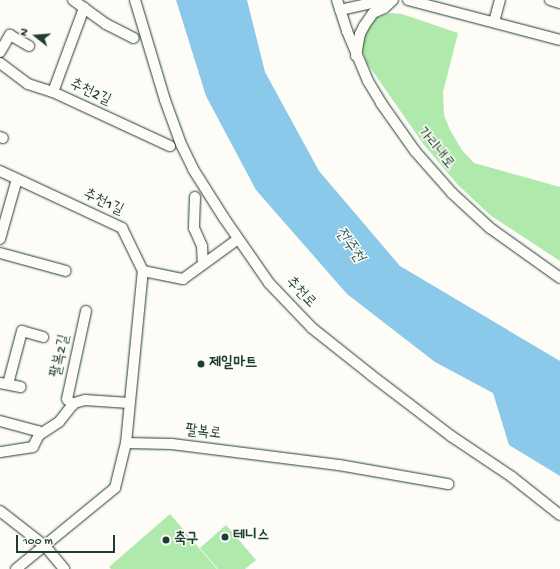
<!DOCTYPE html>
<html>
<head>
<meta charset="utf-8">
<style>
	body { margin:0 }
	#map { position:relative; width:560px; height:569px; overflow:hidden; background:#fdfcf7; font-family:"Gochi Hand","Poor Story",sans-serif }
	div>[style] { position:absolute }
	.green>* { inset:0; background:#b0e9ac }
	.water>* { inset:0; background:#8bc9eb }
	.roads { filter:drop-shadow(0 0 1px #1f3d34) drop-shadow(0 0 1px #1f3d34) }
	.minor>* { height:10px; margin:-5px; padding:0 5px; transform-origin:5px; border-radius:5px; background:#fdfcf7 }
	.dots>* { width:11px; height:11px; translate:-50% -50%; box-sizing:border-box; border:2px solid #fdfcf7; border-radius:50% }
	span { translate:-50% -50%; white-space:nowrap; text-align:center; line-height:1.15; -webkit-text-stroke:3px #fdfcf7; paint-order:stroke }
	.street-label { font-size:15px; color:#1f3d34 }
	.poi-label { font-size:15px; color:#1f3d34; font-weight:700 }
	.left { translate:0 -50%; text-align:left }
	.water-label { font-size:16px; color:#3a6062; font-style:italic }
	.north { position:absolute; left:16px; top:16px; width:40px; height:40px; -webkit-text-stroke:3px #fdfcf7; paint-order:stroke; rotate:287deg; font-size:11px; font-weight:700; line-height:16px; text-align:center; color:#1f3d34 }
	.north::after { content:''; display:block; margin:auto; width:14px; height:18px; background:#1f3d34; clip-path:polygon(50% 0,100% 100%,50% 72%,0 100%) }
	.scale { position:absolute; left:16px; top:535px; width:99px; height:18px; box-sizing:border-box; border:2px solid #1f3d34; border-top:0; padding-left:5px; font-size:12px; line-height:14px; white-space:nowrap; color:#1f3d34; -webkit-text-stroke:3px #fdfcf7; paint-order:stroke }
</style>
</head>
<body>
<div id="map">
	<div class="green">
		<i style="clip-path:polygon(391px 13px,402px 14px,458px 33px,443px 92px,444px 115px,450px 130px,462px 150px,474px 163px,560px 187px,560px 261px,490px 215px,458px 185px,424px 145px,367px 63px,362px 49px,365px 33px,375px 18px)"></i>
		<i style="clip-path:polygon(170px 514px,217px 569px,111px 569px,109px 567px)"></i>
		<i style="clip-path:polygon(226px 525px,256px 560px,245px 569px,218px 569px,200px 548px)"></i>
	</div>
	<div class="water">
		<i style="clip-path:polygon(176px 0,247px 0,265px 72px,319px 171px,400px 266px,560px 361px,560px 476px,509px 445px,493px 393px,435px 362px,347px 294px,256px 190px,206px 96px)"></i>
	</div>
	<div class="roads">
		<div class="minor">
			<i style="left:73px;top:0;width:41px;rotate:36deg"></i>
			<i style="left:106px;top:24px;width:31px;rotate:27deg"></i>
			<i style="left:135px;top:0;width:104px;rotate:73.3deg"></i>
			<i style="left:165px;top:100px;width:47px;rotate:70deg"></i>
			<i style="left:181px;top:144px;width:28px;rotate:64deg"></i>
			<i style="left:193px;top:169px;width:58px;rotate:57.7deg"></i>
			<i style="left:224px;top:218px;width:79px;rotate:55.3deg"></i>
			<i style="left:269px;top:283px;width:62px;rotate:46.3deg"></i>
			<i style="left:312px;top:328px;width:75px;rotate:38.5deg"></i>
			<i style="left:371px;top:375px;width:101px;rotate:37.3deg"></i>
			<i style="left:451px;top:436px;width:73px;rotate:33.9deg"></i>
			<i style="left:512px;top:477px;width:61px;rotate:38.4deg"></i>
			<i style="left:337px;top:0;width:33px;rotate:72deg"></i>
			<i style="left:347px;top:31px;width:54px;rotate:67.2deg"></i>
			<i style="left:368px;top:81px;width:26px;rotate:59deg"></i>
			<i style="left:381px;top:103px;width:59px;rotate:54.7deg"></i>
			<i style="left:415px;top:151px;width:56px;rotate:48.6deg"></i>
			<i style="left:452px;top:193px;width:52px;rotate:42.6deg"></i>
			<i style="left:490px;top:228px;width:86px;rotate:35.5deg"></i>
			<i style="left:408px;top:0;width:157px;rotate:14.7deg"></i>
			<i style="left:550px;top:0;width:10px;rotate:17deg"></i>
			<i style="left:340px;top:10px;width:46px;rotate:-12.5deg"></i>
			<i style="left:494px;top:22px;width:23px;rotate:-75deg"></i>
			<i style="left:0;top:52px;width:20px;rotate:-60deg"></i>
			<i style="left:10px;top:35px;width:22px;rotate:30deg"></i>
			<i style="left:356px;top:56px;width:22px;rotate:-80deg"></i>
			<i style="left:360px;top:34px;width:9px;rotate:-63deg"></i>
			<i style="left:364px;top:26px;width:16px;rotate:-55deg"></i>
			<i style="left:373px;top:13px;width:12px;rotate:-24deg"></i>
			<i style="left:384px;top:8px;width:12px;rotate:-42deg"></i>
			<i style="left:0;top:63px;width:35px;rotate:37deg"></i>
			<i style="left:28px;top:84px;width:26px;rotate:18deg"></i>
			<i style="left:53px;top:92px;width:129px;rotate:24.8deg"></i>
			<i style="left:53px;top:92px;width:90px;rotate:-69.7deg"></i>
			<i style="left:0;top:137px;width:3px;rotate:18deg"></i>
			<i style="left:0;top:171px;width:135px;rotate:25deg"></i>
			<i style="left:122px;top:228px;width:48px;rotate:64deg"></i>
			<i style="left:143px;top:271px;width:41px;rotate:11.3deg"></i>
			<i style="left:183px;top:279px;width:68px;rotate:-36deg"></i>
			<i style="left:195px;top:197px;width:31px;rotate:92deg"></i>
			<i style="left:194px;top:228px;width:20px;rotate:66deg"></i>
			<i style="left:202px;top:246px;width:18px;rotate:87deg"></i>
			<i style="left:0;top:239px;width:62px;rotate:-74.2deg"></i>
			<i style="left:0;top:253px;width:68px;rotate:15.3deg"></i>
			<i style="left:0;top:383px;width:21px;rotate:11deg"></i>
			<i style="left:8px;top:384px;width:55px;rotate:-75.2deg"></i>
			<i style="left:22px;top:331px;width:22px;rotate:16deg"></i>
			<i style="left:73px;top:405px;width:8px;rotate:-135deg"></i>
			<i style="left:67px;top:399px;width:90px;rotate:-77.8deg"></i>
			<i style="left:0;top:421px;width:39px;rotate:15deg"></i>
			<i style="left:38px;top:431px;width:4px;rotate:76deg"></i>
			<i style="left:39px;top:435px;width:13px;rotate:117deg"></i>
			<i style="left:33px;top:447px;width:33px;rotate:171deg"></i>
			<i style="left:39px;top:435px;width:24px;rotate:-33deg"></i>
			<i style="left:59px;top:422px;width:24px;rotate:-52deg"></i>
			<i style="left:74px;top:403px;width:11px;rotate:-15deg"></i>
			<i style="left:85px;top:400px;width:44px;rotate:3.9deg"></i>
			<i style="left:126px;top:443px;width:46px;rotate:1.2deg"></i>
			<i style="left:172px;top:444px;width:168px;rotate:7.2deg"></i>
			<i style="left:339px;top:465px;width:111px;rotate:9.9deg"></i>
			<i style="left:0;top:511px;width:57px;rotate:37.9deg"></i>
			<i style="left:45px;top:546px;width:30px;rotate:50deg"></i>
			<i style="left:16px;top:569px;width:128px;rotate:-39.3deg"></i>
			<i style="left:115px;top:488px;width:46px;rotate:-76.3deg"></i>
			<i style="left:126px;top:443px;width:173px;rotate:-84.4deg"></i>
		</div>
	</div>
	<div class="dots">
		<i style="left:201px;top:364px;background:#1f3d34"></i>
		<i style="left:225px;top:537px;background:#1f3d34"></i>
		<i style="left:166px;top:540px;background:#1f3d34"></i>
	</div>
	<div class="street-label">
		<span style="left:90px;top:93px;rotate:25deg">추천2길</span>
		<span style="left:435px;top:149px;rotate:50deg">가리내로</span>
		<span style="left:103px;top:203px;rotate:25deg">추천1길</span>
		<span style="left:300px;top:293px;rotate:46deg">추천로</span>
		<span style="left:61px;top:356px;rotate:-78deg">팔복2길</span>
		<span style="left:203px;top:433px;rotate:7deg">팔복로</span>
	</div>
	<div class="poi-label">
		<span class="left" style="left:209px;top:364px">제일마트</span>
		<span class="left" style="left:233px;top:537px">테니스</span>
		<span class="left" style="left:174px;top:540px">축구</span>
	</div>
	<div class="water-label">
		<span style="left:348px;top:246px;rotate:55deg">전주천</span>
	</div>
	<div class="north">N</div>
	<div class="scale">100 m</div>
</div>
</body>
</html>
